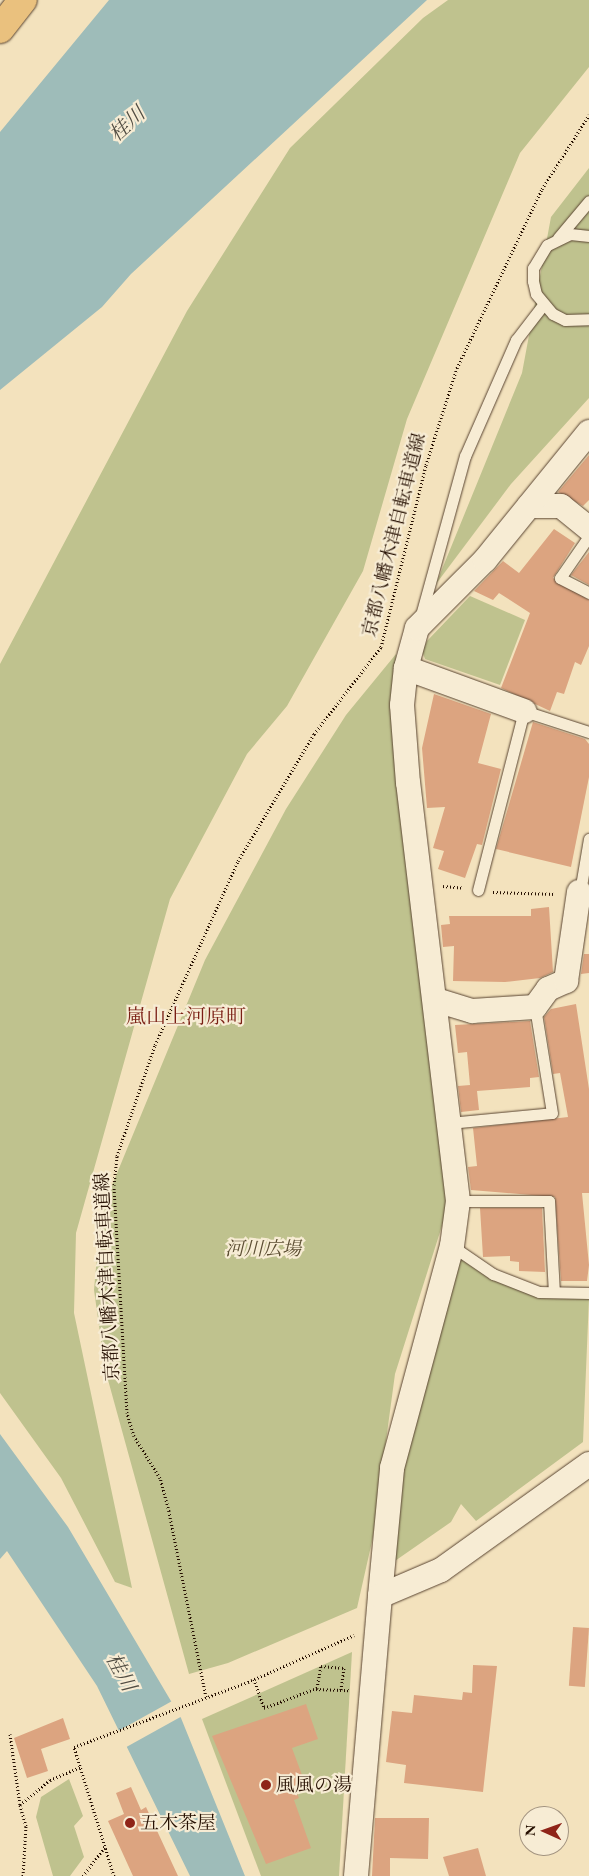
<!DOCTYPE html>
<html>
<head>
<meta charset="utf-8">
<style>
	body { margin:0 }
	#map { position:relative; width:589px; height:1876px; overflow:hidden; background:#f3e2bd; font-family:"EB Garamond","Noto Serif JP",serif }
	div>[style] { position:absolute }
	.green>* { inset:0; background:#bfc28e }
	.water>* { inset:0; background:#9ebcb9 }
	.pier>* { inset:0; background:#f3e2bd; transform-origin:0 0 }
	.building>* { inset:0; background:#dca480; transform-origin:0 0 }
	.path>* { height:3px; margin-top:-1.5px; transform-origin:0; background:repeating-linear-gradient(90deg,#261002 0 1px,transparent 0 3.5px) }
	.roads { filter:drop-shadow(0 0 1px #594431) drop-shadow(0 0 1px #594431) }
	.lane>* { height:11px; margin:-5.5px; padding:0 5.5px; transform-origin:5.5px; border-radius:5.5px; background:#f7ecd4 }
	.street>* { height:24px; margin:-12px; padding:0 12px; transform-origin:12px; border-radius:12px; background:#f7ecd4 }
	.primary>* { height:28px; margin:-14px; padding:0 14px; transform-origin:14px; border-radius:14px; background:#eac17e }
	.dots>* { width:14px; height:14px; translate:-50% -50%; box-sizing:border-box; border:2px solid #f7ecd4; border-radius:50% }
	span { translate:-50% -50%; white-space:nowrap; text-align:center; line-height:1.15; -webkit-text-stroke:4.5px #f7ecd4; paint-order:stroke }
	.street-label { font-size:19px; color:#261002 }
	.park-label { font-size:19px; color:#5c4e33; font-style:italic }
	.poi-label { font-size:19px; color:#261002 }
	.left { translate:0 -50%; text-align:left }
	.water-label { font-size:20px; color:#504c42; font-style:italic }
	.neighbourhood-label { font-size:20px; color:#7a1f14 }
	.north { position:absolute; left:519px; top:1806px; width:50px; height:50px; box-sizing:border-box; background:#f7ecd4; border:1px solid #a39480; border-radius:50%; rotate:272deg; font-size:14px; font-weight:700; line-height:20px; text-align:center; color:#261002 }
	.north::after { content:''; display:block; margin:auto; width:18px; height:22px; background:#8f2418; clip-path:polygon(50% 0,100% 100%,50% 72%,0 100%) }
</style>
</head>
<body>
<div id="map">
	<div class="green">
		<i style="clip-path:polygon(448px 0,589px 0,589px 67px,520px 153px,407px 419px,363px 571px,287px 706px,247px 754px,170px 899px,76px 1233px,74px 1313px,132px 1588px,115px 1582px,61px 1478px,0 1393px,0 664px,187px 311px,290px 148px,423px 18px)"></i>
		<i style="clip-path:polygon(589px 168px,589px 398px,511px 484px,436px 584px,522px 373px,551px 217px)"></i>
		<i style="clip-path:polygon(470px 596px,525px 620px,500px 685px,425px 659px,422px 651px,427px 641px)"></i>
		<i style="clip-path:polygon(396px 654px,394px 694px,447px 1210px,395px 1374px,373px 1537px,357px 1608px,228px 1663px,189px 1674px,105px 1369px,94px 1290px,101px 1212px,205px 960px,286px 809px,346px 715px)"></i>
		<i style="clip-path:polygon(453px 1254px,489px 1278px,589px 1298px,583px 1442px,476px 1521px,461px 1504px,451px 1522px,392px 1563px,393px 1514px)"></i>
		<i style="clip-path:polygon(352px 1652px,339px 1876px,261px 1876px,202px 1719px)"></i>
		<i style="clip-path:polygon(69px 1779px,83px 1816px,74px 1826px,84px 1857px,70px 1876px,53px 1876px,36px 1817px,41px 1797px)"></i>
	</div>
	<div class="water">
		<i style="clip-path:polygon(109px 0,427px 0,131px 274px,102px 307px,0 390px,0 132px)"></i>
		<i style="clip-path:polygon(0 1434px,68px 1527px,181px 1718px,245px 1876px,190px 1876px,97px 1686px,7px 1551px,0 1559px)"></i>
	</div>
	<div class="pier">
		<i style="left:174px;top:1700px;width:18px;height:67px;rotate:61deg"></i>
	</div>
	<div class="building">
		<i style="clip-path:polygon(589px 455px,589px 500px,583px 506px,558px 492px)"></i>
		<i style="clip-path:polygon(554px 529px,575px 543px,553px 578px,589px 600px,589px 646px,581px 665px,575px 662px,564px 694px,557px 692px,550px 711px,501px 688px,530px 613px,499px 593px,493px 600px,474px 591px,503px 561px,519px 573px)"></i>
		<i style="clip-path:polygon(589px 552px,589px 585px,571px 575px)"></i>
		<i style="clip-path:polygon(434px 694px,491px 714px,478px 763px,501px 769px,482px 845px,477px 844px,465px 878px,438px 869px,444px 851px,433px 848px,445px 807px,427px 808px,422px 748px)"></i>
		<i style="clip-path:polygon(533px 722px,585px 739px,589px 744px,589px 777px,571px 867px,496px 849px)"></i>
		<i style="clip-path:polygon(549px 907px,553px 972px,540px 978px,505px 982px,453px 981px,454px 946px,443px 947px,441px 925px,450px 924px,449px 916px,531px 916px,531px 909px)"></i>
		<i style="clip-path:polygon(584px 954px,589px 954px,589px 973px,581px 974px)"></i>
		<i style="clip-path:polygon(576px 1004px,589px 1089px,589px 1193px,582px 1193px,589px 1265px,587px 1281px,561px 1281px,555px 1197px,471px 1190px,468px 1167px,477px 1166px,473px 1128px,568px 1117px,560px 1073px,553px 1074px,544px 1017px,551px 1009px)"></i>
		<i style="clip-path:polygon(530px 1021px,539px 1077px,530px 1078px,530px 1087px,477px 1091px,479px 1110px,461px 1112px,458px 1086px,470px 1085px,467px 1052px,458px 1053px,455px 1025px)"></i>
		<i style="clip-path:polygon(480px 1208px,542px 1208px,545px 1272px,519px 1271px,519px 1262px,510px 1261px,510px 1256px,483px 1257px)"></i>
		<i style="left:573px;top:1627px;width:16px;height:59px;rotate:4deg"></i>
		<i style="clip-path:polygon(473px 1665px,497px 1666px,483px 1792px,404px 1783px,406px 1765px,386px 1762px,392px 1711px,412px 1713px,414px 1695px,462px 1700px,463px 1692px,472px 1693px)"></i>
		<i style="clip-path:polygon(306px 1704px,318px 1739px,292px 1748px,305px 1783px,294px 1786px,299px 1798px,294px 1800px,311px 1848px,266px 1864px,212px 1736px)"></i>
		<i style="clip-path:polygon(63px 1718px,70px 1739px,41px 1749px,48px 1771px,27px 1778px,14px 1738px)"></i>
		<i style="clip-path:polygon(131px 1787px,141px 1810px,146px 1807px,178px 1876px,133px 1876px,108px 1821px,124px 1814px,116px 1793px)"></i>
		<i style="clip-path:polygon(375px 1818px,429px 1818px,428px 1859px,390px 1858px,390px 1876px,372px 1876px)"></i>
		<i style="clip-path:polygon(478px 1848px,486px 1876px,449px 1876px,443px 1857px)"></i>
	</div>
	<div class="path">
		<i style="left:443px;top:886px;width:21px;rotate:5deg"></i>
		<i style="left:493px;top:892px;width:63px;rotate:1.8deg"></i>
		<i style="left:254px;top:1679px;width:31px;rotate:71deg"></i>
		<i style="left:264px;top:1708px;width:57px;rotate:-20.7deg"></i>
		<i style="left:317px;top:1688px;width:22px;rotate:-80deg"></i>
		<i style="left:321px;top:1666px;width:23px;rotate:5deg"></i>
		<i style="left:344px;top:1668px;width:22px;rotate:98deg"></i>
		<i style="left:316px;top:1689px;width:33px;rotate:2deg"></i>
		<i style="left:206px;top:1697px;width:190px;rotate:-101.3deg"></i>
		<i style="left:169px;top:1511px;width:34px;rotate:-105deg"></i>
		<i style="left:160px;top:1478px;width:49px;rotate:-121.8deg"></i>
		<i style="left:134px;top:1436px;width:24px;rotate:-107deg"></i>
		<i style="left:127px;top:1413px;width:228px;rotate:-93.3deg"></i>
		<i style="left:114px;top:1185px;width:29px;rotate:-84deg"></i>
		<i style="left:117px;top:1156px;width:117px;rotate:-71.1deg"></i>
		<i style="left:155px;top:1045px;width:202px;rotate:-65.7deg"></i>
		<i style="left:238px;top:861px;width:148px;rotate:-59.1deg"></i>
		<i style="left:314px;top:734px;width:110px;rotate:-52.4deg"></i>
		<i style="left:381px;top:647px;width:187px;rotate:-76.1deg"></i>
		<i style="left:426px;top:465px;width:102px;rotate:-72.3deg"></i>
		<i style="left:457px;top:368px;width:198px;rotate:-64.6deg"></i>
		<i style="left:542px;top:189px;width:88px;rotate:-57.6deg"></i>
		<i style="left:10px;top:1734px;width:72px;rotate:82deg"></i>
		<i style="left:23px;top:1876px;width:50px;rotate:-86.6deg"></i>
		<i style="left:26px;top:1826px;width:22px;rotate:-106deg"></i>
		<i style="left:20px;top:1805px;width:39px;rotate:-40deg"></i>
		<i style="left:50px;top:1780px;width:34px;rotate:-23deg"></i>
		<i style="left:83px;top:1876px;width:36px;rotate:-53deg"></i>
		<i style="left:114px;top:1876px;width:135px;rotate:-107.2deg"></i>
		<i style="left:74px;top:1747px;width:186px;rotate:-20.5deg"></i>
		<i style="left:248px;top:1682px;width:116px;rotate:-23.9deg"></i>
	</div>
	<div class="roads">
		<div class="lane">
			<i style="left:589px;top:236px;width:19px;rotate:-174deg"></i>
			<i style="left:570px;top:234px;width:25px;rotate:154deg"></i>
			<i style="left:547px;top:245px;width:27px;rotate:121deg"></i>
			<i style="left:533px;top:268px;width:13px;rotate:90deg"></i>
			<i style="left:533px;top:281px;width:13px;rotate:77deg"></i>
			<i style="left:536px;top:294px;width:26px;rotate:50deg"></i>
			<i style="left:553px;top:314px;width:13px;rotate:27deg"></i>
			<i style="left:565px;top:320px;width:24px;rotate:-2deg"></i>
			<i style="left:558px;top:238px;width:48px;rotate:-50deg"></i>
			<i style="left:589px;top:536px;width:51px;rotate:124.6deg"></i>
			<i style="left:560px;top:578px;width:33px;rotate:27deg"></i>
			<i style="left:420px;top:619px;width:169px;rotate:-74.6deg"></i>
			<i style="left:465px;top:456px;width:127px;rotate:-66.3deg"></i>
			<i style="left:516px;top:340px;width:44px;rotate:-52.4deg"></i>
			<i style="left:478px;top:890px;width:185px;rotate:-75.6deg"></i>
			<i style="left:524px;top:711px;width:68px;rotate:17.9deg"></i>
			<i style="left:580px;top:892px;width:54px;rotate:-80.4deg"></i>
			<i style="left:449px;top:1123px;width:103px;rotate:-5.5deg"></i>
			<i style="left:552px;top:1113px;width:107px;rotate:-99.1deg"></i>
			<i style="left:458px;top:1201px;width:91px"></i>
			<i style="left:549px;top:1201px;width:91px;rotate:86.9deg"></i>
			<i style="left:452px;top:1246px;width:50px;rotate:34.3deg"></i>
			<i style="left:493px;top:1274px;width:49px;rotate:21.4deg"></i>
			<i style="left:539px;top:1292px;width:50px;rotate:1.1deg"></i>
		</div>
		<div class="street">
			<i style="left:529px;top:506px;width:32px"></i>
			<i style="left:561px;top:506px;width:36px;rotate:39deg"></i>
			<i style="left:406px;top:668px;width:126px;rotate:20deg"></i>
			<i style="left:436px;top:1000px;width:38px;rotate:17deg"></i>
			<i style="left:472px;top:1011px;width:63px;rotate:-3.6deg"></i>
			<i style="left:535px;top:1007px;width:22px;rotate:-54deg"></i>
			<i style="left:548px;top:989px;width:20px;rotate:-24deg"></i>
			<i style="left:566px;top:981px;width:90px;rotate:-81.7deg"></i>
			<i style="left:380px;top:1596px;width:129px;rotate:-84.6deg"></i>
			<i style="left:392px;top:1468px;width:230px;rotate:-74.9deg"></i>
			<i style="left:452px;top:1246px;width:45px;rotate:-82.4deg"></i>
			<i style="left:458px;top:1201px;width:421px;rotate:-96.8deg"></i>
			<i style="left:408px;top:783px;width:78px;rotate:-94.4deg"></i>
			<i style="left:402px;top:705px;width:37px;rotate:-84deg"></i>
			<i style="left:406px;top:668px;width:41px;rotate:-74.6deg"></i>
			<i style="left:417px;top:628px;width:96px;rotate:-45deg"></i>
			<i style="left:485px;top:560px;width:165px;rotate:-50.9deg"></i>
			<i style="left:356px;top:1876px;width:281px;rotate:-85.1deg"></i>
			<i style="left:380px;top:1596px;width:66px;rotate:-23.1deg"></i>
			<i style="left:441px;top:1570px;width:182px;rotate:-35.6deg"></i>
		</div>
		<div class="primary">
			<i style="left:0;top:29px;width:37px;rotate:-52deg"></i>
		</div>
	</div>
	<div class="dots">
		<i style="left:266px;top:1785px;background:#8f2418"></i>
		<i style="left:130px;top:1823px;background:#8f2418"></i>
	</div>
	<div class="street-label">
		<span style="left:394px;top:535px;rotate:-76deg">京都八幡木津自転車道線</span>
		<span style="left:107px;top:1277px;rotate:-93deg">京都八幡木津自転車道線</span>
	</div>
	<div class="park-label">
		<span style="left:263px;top:1249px">河川広場</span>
	</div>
	<div class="poi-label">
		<span class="left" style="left:276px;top:1785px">風風の湯</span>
		<span class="left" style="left:140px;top:1823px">五木茶屋</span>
	</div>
	<div class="water-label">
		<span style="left:127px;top:124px;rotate:-42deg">桂川</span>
		<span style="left:121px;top:1672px;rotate:62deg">桂川</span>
	</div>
	<div class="neighbourhood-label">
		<span style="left:186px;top:1016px">嵐山上河原町</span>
	</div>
	<div class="north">N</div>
</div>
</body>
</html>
